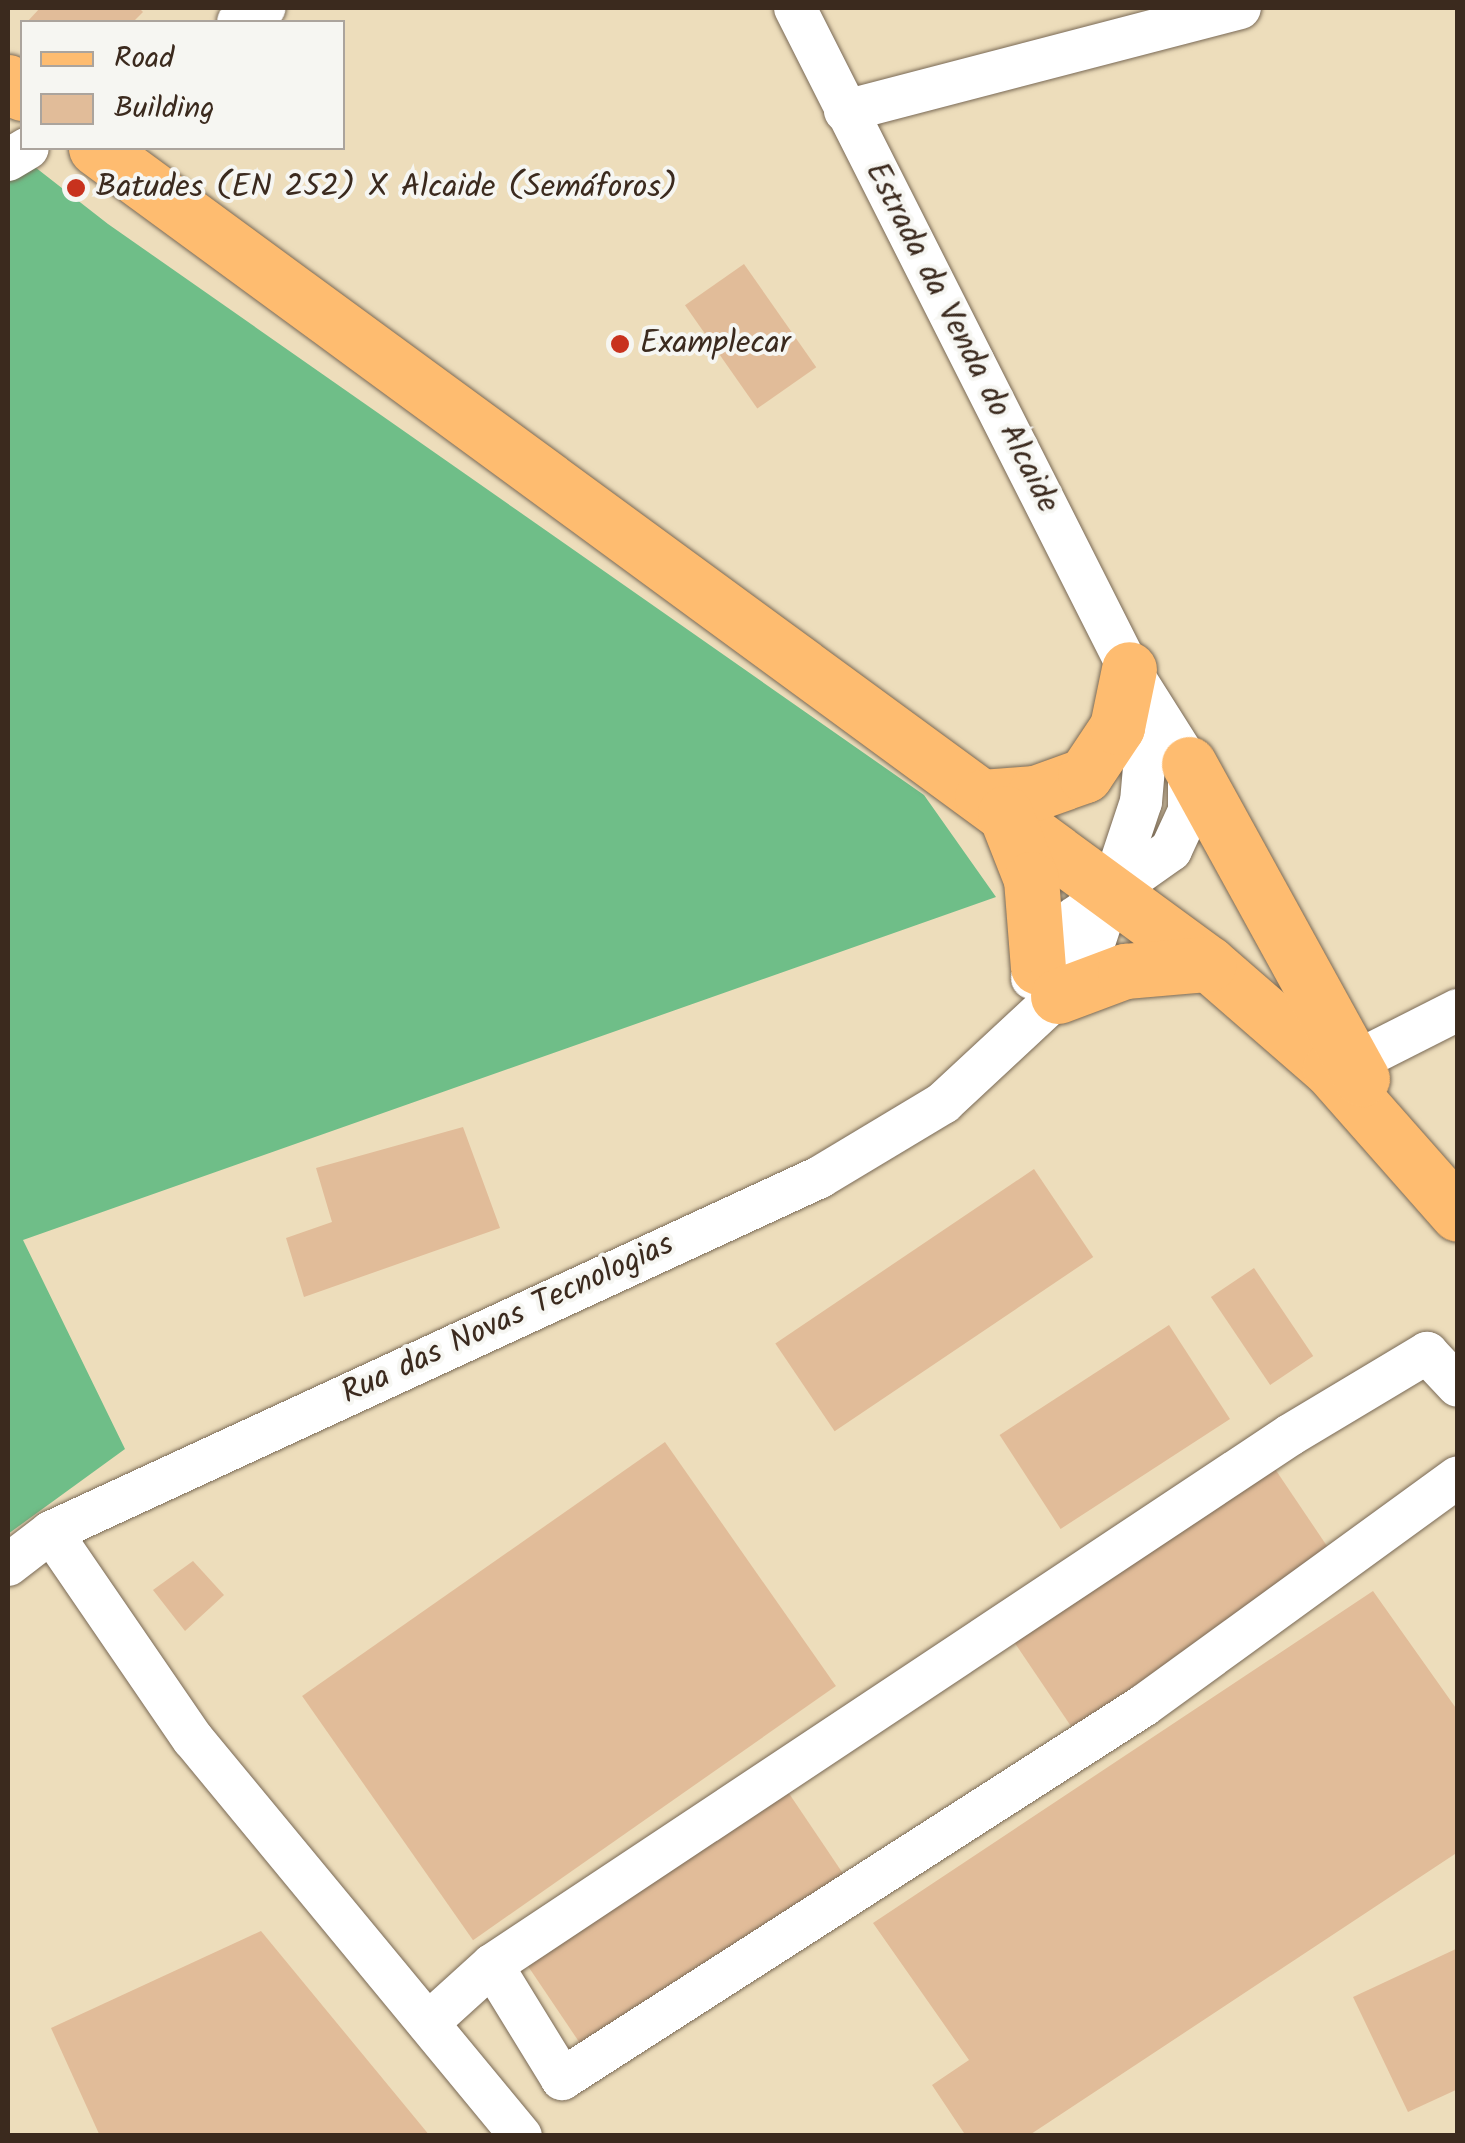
<!DOCTYPE html>
<html>
<head>
<meta charset="utf-8">
<style>
	body { margin:0 }
	#map { position:relative; width:1465px; height:2143px; overflow:hidden; background:#edddbb; font-family:Kalam,sans-serif }
	div>[style] { position:absolute }
	.forest>* { inset:0; background:#6fbe88 }
	.building>* { inset:0; background:#e1bc99; transform-origin:0 0 }
	.roads { filter:drop-shadow(0 0 2px #796955) drop-shadow(0 0 2px #796955) }
	.minor>* { height:42px; margin:-21px; padding:0 21px; transform-origin:21px; border-radius:21px; background:#fff }
	.major>* { height:55px; margin:-27.5px; padding:0 27.5px; transform-origin:27.5px; border-radius:27.5px; background:#febc70 }
	.dots>* { width:28px; height:28px; translate:-50% -50%; box-sizing:border-box; border:5px solid #f6f6f2; border-radius:50% }
	span { translate:-50% -50%; white-space:nowrap; text-align:center; line-height:1.15; -webkit-text-stroke:8px #f6f6f2; paint-order:stroke }
	.poi-label { font-size:32px; color:#3b2a1e }
	.left { translate:0 -50%; text-align:left }
	.street-label { font-size:32px; color:#3b2a1e }
	.frame { position:absolute; inset:0; border:10px solid #3b2a1e; pointer-events:none }
	.legend { position:absolute; left:20px; top:20px; width:325px; height:130px; box-sizing:border-box; background:#f6f6f2; border:2px solid #aba49d; margin:0; padding:12px 18px; list-style:none; font-size:30px; color:#3b2a1e }
	.legend li { display:flex; align-items:center; gap:20px; height:50px }
	.legend b { width:50px; border:2px solid #aba49d }
</style>
</head>
<body>
<div id="map">
	<div class="forest">
		<i style="clip-path:polygon(8px 146px,108px 224px,924px 795px,996px 897px,23px 1240px,125px 1449px,8px 1534px)"></i>
	</div>
	<div class="building">
		<i style="clip-path:polygon(40px 8px,139px 8px,143px 12px,133px 22px,27px 22px)"></i>
		<i style="left:744px;top:264px;width:126px;height:72px;rotate:55deg"></i>
		<i style="clip-path:polygon(463px 1127px,500px 1228px,304px 1297px,286px 1238px,332px 1222px,316px 1168px)"></i>
		<i style="left:1034px;top:1169px;width:106px;height:312px;rotate:56deg"></i>
		<i style="left:1254px;top:1268px;width:106px;height:52px;rotate:56deg"></i>
		<i style="left:1169px;top:1325px;width:112px;height:202px;rotate:57deg"></i>
		<i style="left:665px;top:1442px;width:298px;height:443px;rotate:55deg"></i>
		<i style="left:1271px;top:1463px;width:110px;height:313px;rotate:56deg"></i>
		<i style="clip-path:polygon(193px 1561px,224px 1595px,185px 1631px,153px 1590px)"></i>
		<i style="clip-path:polygon(1373px 1591px,1458px 1711px,1458px 1852px,1028px 2136px,966px 2136px,932px 2085px,969px 2060px,873px 1923px)"></i>
		<i style="left:784px;top:1786px;width:110px;height:313px;rotate:56deg"></i>
		<i style="clip-path:polygon(261px 1931px,430px 2136px,100px 2136px,51px 2028px)"></i>
		<i style="clip-path:polygon(1458px 1948px,1458px 2089px,1408px 2112px,1353px 1997px)"></i>
	</div>
	<div class="roads">
		<div class="minor">
			<i style="left:795px;top:8px;width:741px;rotate:63.19deg"></i>
			<i style="left:1129px;top:669px;width:112px;rotate:57.7deg"></i>
			<i style="left:1189px;top:764px;width:47px;rotate:90deg"></i>
			<i style="left:1189px;top:811px;width:43px;rotate:114.8deg"></i>
			<i style="left:1171px;top:850px;width:118px;rotate:144.7deg"></i>
			<i style="left:1075px;top:918px;width:74px;rotate:125.6deg"></i>
			<i style="left:238px;top:22px;width:30px;rotate:-28deg"></i>
			<i style="left:845px;top:111px;width:408px;rotate:-14.6deg"></i>
			<i style="left:8px;top:160px;width:23px;rotate:-31deg"></i>
			<i style="left:1353px;top:1063px;width:118px;rotate:-26.8deg"></i>
			<i style="left:51px;top:1532px;width:251px;rotate:55.6deg"></i>
			<i style="left:193px;top:1739px;width:515px;rotate:50.44deg"></i>
			<i style="left:8px;top:1565px;width:54px;rotate:-37.5deg"></i>
			<i style="left:51px;top:1532px;width:847px;rotate:-24.78deg"></i>
			<i style="left:820px;top:1177px;width:144px;rotate:-31deg"></i>
			<i style="left:943px;top:1103px;width:157px;rotate:-42.9deg"></i>
			<i style="left:1058px;top:996px;width:58px;rotate:-54.1deg"></i>
			<i style="left:1092px;top:949px;width:155px;rotate:-71.6deg"></i>
			<i style="left:1141px;top:802px;width:37px;rotate:-85deg"></i>
			<i style="left:1144px;top:765px;width:82px;rotate:-97.7deg"></i>
			<i style="left:492px;top:1965px;width:134px;rotate:58.4deg"></i>
			<i style="left:562px;top:2079px;width:690px;rotate:-32.7deg"></i>
			<i style="left:1143px;top:1706px;width:389px;rotate:-36deg"></i>
			<i style="left:428px;top:2023px;width:86px;rotate:-42.2deg"></i>
			<i style="left:492px;top:1965px;width:958px;rotate:-33.59deg"></i>
			<i style="left:1290px;top:1435px;width:160px;rotate:-30.9deg"></i>
			<i style="left:1427px;top:1353px;width:45px;rotate:46.8deg"></i>
		</div>
		<div class="major">
			<i style="left:8px;top:82px;width:18px;rotate:38deg"></i>
			<i style="left:96px;top:148px;width:1380px;rotate:36.25deg"></i>
			<i style="left:1209px;top:964px;width:160px;rotate:41deg"></i>
			<i style="left:1330px;top:1069px;width:193px;rotate:48.6deg"></i>
			<i style="left:1189px;top:764px;width:359px;rotate:61.2deg"></i>
			<i style="left:982px;top:797px;width:53px;rotate:-4.3deg"></i>
			<i style="left:1035px;top:793px;width:53px;rotate:-19.8deg"></i>
			<i style="left:1085px;top:775px;width:58px;rotate:-56.3deg"></i>
			<i style="left:1117px;top:727px;width:59px;rotate:-78.3deg"></i>
			<i style="left:1005px;top:813px;width:71px;rotate:68.5deg"></i>
			<i style="left:1031px;top:879px;width:88px;rotate:85.5deg"></i>
			<i style="left:1058px;top:996px;width:72px;rotate:-20.5deg"></i>
			<i style="left:1125px;top:971px;width:84px;rotate:-4.8deg"></i>
		</div>
	</div>
	<div class="dots">
		<i style="left:76px;top:188px;background:#c8321e"></i>
		<i style="left:620px;top:344px;background:#c8321e"></i>
	</div>
	<div class="poi-label">
		<span class="left" style="left:96px;top:188px">Batudes (EN 252) X Alcaide (Semáforos)</span>
		<span class="left" style="left:640px;top:344px">Examplecar</span>
	</div>
	<div class="street-label">
		<span style="left:961px;top:338px;rotate:63deg">Estrada da Venda do Alcaide</span>
		<span style="left:508px;top:1320px;rotate:-25deg">Rua das Novas Tecnologias</span>
	</div>
	<div class="frame"></div>
	<ul class="legend">
	<li><b style="height:12px;background:#febc70"></b>Road</li>
	<li><b style="height:28px;background:#e1bc99"></b>Building</li>
	</ul>
</div>
</body>
</html>
